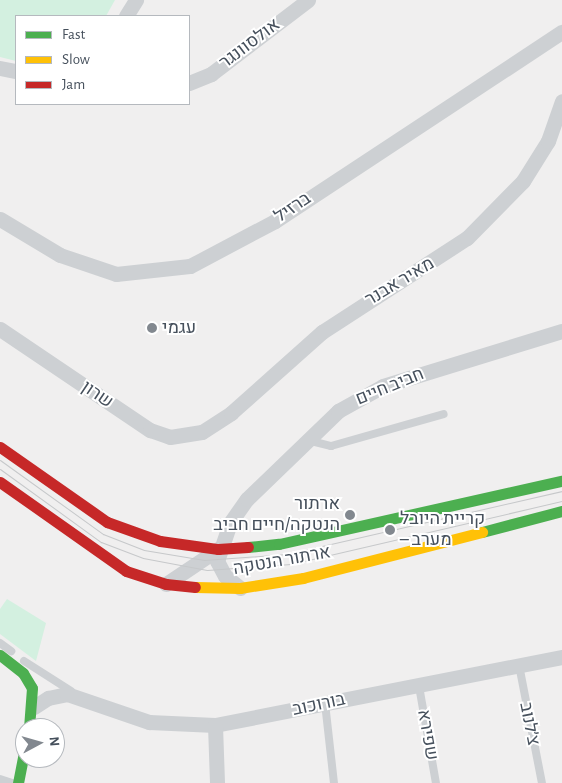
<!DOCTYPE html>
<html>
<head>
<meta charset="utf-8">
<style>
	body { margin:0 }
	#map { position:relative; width:562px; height:783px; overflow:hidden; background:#f0efef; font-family:"Alegreya Sans",Heebo,sans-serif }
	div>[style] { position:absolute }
	.green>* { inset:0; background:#d3f0e0 }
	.lane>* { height:8px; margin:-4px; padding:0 4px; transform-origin:4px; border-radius:4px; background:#cdd0d3 }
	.street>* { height:15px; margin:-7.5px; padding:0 7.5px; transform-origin:7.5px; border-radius:7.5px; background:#cdd0d3 }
	.fast>* { height:11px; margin:-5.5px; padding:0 5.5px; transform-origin:5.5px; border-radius:5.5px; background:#4caf50 }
	.slow>* { height:11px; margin:-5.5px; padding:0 5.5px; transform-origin:5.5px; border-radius:5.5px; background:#ffc107 }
	.jam>* { height:11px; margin:-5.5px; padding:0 5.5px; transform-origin:5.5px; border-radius:5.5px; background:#c62828 }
	.tram>* { height:1px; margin:-0.5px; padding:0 0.5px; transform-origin:0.5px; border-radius:0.5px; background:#c6c8ca }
	.dots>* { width:14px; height:14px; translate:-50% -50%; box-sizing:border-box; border:2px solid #fff; border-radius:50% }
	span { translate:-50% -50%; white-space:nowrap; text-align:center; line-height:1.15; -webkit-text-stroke:4px #fff; paint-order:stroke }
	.street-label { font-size:18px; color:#46505c }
	.poi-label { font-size:18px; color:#46505c }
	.left { translate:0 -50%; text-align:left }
	.right { translate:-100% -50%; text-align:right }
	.legend { position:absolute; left:15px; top:15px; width:175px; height:90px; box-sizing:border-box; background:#fff; border:1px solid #b5b9be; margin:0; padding:6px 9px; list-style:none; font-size:15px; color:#46505c }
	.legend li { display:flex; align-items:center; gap:10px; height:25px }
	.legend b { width:25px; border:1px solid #b5b9be }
	.north { position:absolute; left:15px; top:718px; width:50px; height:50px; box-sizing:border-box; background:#fff; border:1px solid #b5b9be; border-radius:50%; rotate:84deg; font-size:14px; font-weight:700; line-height:20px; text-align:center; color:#46505c }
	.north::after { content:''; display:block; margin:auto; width:18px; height:22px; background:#82888f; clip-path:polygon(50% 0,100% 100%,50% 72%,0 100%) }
</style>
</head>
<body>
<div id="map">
	<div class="green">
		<i style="clip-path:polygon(0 0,115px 0,106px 16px,16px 16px,16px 61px,0 57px)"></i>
		<i style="clip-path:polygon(7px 599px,46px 623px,36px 661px,0 634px,0 609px)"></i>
	</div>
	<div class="lane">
		<i style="left:307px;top:440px;width:25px;rotate:14deg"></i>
		<i style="left:331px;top:446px;width:117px;rotate:-15.8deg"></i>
		<i style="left:0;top:643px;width:14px;rotate:36deg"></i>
		<i style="left:24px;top:661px;width:56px;rotate:32.6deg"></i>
		<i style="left:519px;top:665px;width:120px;rotate:79deg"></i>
		<i style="left:419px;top:686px;width:98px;rotate:80.1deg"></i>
		<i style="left:325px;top:703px;width:81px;rotate:83.6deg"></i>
		<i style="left:0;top:779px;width:13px;rotate:18deg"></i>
	</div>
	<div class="street">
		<i style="left:126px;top:16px;width:19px;rotate:-58deg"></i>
		<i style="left:0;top:68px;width:16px;rotate:11deg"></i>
		<i style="left:189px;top:83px;width:24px;rotate:-22deg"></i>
		<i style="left:211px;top:74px;width:122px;rotate:-37.3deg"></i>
		<i style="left:0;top:219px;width:70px;rotate:31deg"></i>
		<i style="left:60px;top:255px;width:59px;rotate:18.7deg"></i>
		<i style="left:116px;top:274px;width:74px;rotate:-6.2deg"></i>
		<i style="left:190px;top:266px;width:96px;rotate:-27.9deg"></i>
		<i style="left:275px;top:221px;width:344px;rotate:-33.4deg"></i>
		<i style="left:0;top:329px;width:181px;rotate:34deg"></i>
		<i style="left:150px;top:430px;width:21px;rotate:19deg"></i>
		<i style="left:170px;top:437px;width:32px;rotate:-9deg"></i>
		<i style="left:202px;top:432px;width:35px;rotate:-33deg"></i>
		<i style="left:231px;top:413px;width:122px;rotate:-41.7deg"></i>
		<i style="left:322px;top:332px;width:173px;rotate:-33deg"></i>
		<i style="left:467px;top:238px;width:80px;rotate:-45.5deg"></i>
		<i style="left:523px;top:181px;width:47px;rotate:-58deg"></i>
		<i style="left:548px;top:141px;width:42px;rotate:-70.7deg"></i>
		<i style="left:166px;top:584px;width:63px;rotate:-33.9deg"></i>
		<i style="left:240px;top:588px;width:19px;rotate:-141deg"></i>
		<i style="left:225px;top:576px;width:17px;rotate:-118deg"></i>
		<i style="left:217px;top:561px;width:40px;rotate:-71.1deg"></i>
		<i style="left:230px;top:523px;width:29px;rotate:-55deg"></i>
		<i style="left:247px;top:499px;width:127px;rotate:-44deg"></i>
		<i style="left:338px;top:411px;width:51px;rotate:-29.1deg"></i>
		<i style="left:383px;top:386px;width:187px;rotate:-17.1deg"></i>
		<i style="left:34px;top:707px;width:17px;rotate:-33deg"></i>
		<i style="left:48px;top:698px;width:19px;rotate:-12deg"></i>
		<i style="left:67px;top:694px;width:87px;rotate:18.9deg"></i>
		<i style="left:149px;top:722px;width:66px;rotate:2.6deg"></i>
		<i style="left:215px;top:725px;width:354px;rotate:-11.1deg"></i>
		<i style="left:215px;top:725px;width:58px;rotate:88deg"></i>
	</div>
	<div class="fast">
		<i style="left:482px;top:532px;width:83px;rotate:-14.7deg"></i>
		<i style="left:248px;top:547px;width:31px;rotate:-6deg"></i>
		<i style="left:279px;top:544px;width:290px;rotate:-12.6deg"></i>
		<i style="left:0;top:655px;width:29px;rotate:38deg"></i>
		<i style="left:23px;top:673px;width:17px;rotate:59deg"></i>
		<i style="left:32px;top:688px;width:40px;rotate:94.3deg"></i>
		<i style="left:18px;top:783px;width:38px;rotate:-79deg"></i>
	</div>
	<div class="slow">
		<i style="left:195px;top:587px;width:45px;rotate:1.3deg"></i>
		<i style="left:240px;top:588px;width:64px;rotate:-9deg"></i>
		<i style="left:303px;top:578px;width:185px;rotate:-14.4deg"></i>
	</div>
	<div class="jam">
		<i style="left:0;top:447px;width:131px;rotate:35deg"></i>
		<i style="left:107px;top:522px;width:56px;rotate:19.7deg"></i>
		<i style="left:160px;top:541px;width:59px;rotate:7.9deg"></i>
		<i style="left:218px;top:549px;width:30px;rotate:-4deg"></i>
		<i style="left:0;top:482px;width:154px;rotate:35.2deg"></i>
		<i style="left:126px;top:571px;width:42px;rotate:18deg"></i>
		<i style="left:166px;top:584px;width:29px;rotate:6deg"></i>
	</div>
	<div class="tram">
		<i style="left:0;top:460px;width:127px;rotate:35.7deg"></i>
		<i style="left:103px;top:534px;width:44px;rotate:21.3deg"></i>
		<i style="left:144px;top:550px;width:61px;rotate:9.5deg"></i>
		<i style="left:204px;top:560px;width:83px;rotate:-4.1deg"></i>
		<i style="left:287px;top:554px;width:282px;rotate:-12.9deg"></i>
		<i style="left:0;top:469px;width:125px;rotate:35.9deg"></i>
		<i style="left:101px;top:542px;width:45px;rotate:20.9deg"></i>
		<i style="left:143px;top:558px;width:65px;rotate:10.6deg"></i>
		<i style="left:207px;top:570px;width:84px;rotate:-4.1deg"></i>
		<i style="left:291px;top:564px;width:278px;rotate:-13.1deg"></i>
	</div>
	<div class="dots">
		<i style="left:152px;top:328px;background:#82888f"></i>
		<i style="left:350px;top:515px;background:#82888f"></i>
		<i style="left:390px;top:530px;background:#82888f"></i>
	</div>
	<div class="street-label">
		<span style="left:250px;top:44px;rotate:-37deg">אולסוונגר</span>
		<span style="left:293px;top:208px;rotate:-34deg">ברזיל</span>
		<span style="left:400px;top:282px;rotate:-31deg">מאיר אבנר</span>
		<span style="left:390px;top:387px;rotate:-22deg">חביב חיים</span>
		<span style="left:97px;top:395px;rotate:34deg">שרון</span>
		<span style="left:282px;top:561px;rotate:-10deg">ארתור הנטקה</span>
		<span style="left:319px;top:705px;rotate:-12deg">בורוכוב</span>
		<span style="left:529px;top:724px;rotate:79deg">צ׳לנוב</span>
		<span style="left:427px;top:735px;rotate:80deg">שפירא</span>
	</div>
	<div class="poi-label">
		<span class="left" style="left:162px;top:328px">עגמי</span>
		<span class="right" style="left:340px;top:515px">ארתור<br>הנטקה/חיים חביב</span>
		<span class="left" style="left:400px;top:530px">קריית היובל<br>– מערב</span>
	</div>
	<ul class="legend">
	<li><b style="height:6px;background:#4caf50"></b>Fast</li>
	<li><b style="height:6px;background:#ffc107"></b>Slow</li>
	<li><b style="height:6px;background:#c62828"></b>Jam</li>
	</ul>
	<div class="north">N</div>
</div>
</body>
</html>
